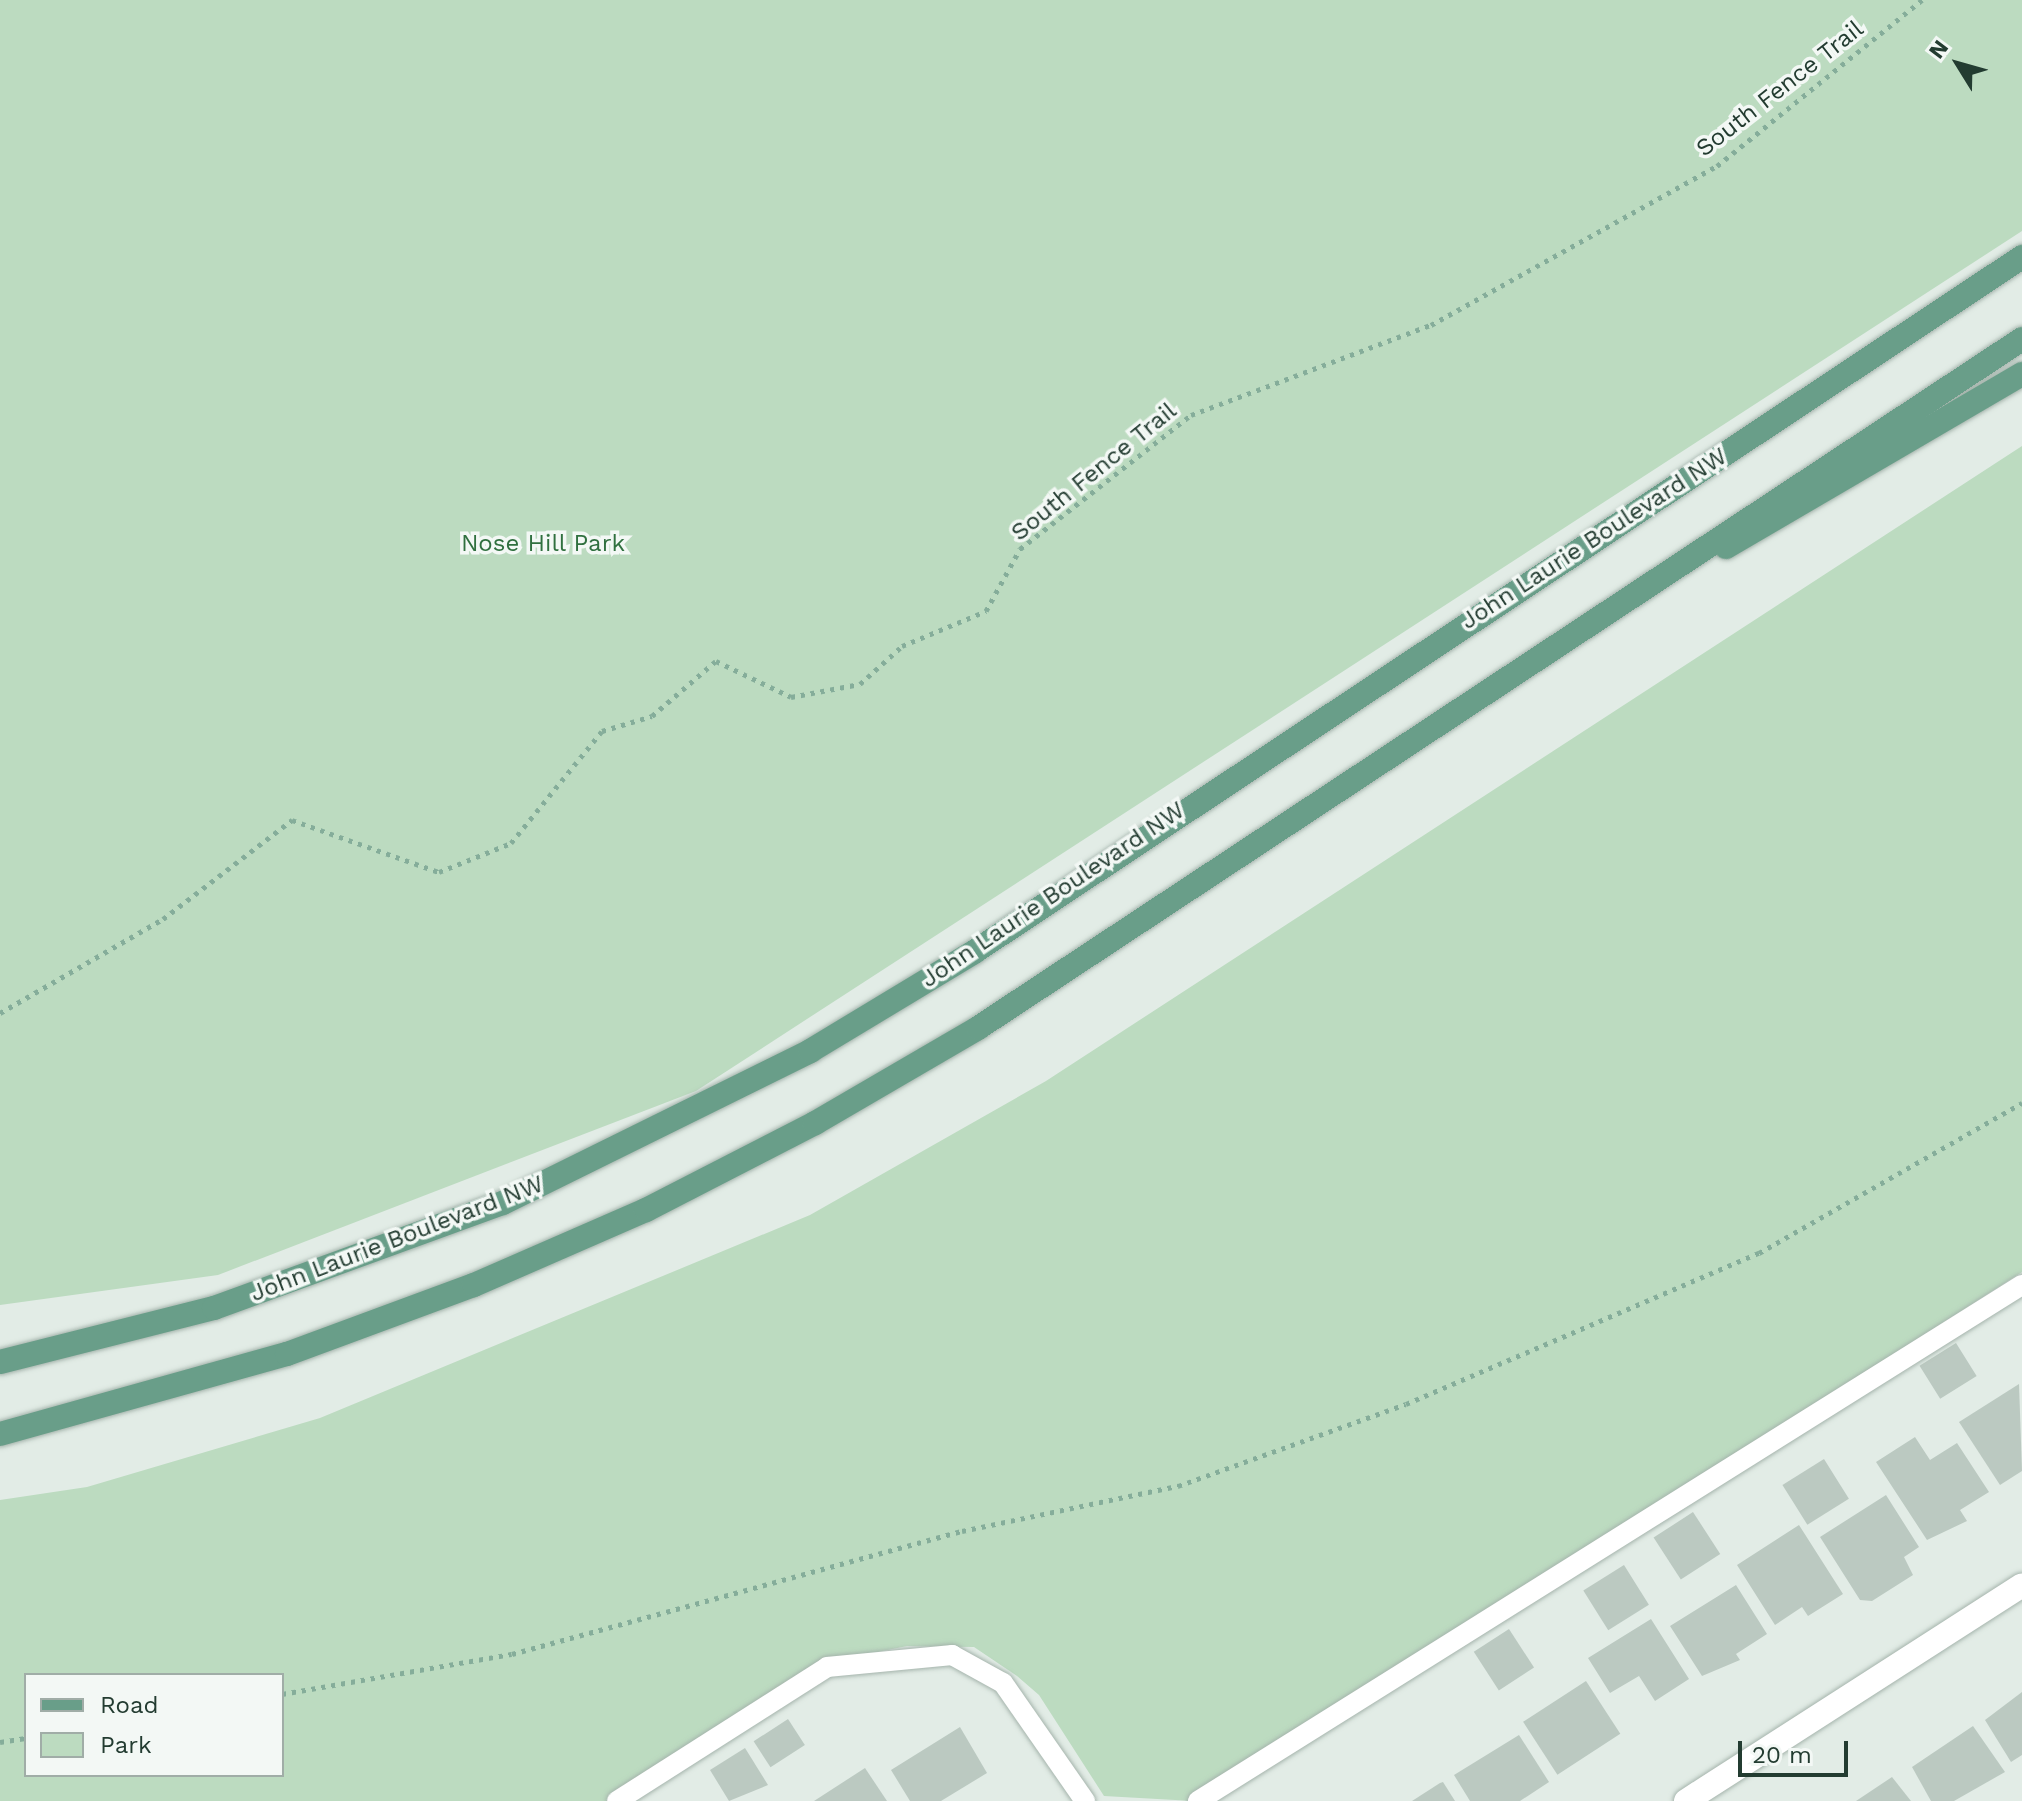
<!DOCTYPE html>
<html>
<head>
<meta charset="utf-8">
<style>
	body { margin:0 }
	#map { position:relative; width:2022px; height:1801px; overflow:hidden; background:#e2ece6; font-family:"Work Sans",sans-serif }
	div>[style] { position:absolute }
	.green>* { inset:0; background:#bcdbc0 }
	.building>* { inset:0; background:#bbc9c1; transform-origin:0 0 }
	.path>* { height:5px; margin-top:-2.5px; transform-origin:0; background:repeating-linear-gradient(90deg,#85ad9a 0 4px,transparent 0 10px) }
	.roads { filter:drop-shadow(0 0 2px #a5b4ac) drop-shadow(0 0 2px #a5b4ac) }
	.lane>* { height:20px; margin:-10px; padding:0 10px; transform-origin:10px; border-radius:10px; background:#fff }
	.street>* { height:24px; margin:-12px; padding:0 12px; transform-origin:12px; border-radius:12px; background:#fff }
	.primary>* { height:24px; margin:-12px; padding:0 12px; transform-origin:12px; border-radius:12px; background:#699e89 }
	span { translate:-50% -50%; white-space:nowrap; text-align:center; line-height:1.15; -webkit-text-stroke:7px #f3f8f5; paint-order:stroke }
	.street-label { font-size:24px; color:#233c31 }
	.park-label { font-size:24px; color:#30703f }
	.legend { position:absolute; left:24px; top:1673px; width:260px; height:104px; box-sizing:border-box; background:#f3f8f5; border:2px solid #a0ada7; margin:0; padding:10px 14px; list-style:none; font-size:24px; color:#233c31 }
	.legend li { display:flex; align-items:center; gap:16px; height:40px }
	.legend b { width:40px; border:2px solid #a0ada7 }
	.north { position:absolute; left:1918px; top:24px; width:80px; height:80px; -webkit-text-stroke:6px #f3f8f5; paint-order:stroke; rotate:307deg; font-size:22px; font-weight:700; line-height:32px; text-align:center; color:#233c31 }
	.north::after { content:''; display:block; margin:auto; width:28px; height:36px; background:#233c31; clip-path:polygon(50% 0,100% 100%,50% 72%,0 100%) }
	.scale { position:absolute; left:1738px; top:1741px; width:110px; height:36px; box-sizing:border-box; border:4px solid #233c31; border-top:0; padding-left:10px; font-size:24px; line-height:28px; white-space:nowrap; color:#233c31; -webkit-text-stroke:6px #f3f8f5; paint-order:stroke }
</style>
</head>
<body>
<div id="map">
	<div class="green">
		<i style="clip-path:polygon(0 0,2022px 0,2022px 231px,696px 1091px,218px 1275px,0 1305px)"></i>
		<i style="clip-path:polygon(evenodd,2022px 446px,2022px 1272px,1193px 1801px,1104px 1796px,1039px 1695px,1017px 1676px,974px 1647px,907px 1646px,833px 1661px,611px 1801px,0 1801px,0 1500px,87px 1487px,320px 1418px,810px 1215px,1046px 1081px,2022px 446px,26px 1675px,282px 1675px,282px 1775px,26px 1775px,26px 1675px)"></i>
	</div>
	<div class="building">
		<i style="left:1956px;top:1343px;width:39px;height:43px;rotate:58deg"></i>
		<i style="clip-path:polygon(2019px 1384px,2022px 1471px,2000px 1485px,1959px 1422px)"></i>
		<i style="clip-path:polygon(1915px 1437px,1930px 1460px,1957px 1443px,1989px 1492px,1960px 1510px,1967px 1521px,1927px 1540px,1876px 1462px)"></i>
		<i style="left:1824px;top:1459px;width:47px;height:49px;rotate:58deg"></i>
		<i style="clip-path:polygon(1886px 1495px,1919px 1547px,1904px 1557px,1913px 1575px,1872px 1601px,1860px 1600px,1820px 1537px)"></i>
		<i style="left:1693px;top:1512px;width:50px;height:47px;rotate:57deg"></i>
		<i style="clip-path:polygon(1799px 1525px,1843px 1594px,1808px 1616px,1802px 1607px,1775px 1625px,1737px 1565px)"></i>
		<i style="left:1624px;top:1565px;width:47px;height:48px;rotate:58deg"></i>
		<i style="clip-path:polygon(1736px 1585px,1767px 1634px,1736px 1654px,1740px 1660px,1702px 1676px,1670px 1626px)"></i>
		<i style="clip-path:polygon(1651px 1619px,1689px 1679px,1655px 1701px,1639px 1676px,1610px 1693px,1588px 1658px)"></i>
		<i style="left:1509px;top:1629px;width:46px;height:42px;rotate:57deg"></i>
		<i style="left:1586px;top:1681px;width:63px;height:75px;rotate:57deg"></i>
		<i style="clip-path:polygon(2022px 1692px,2022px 1755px,2011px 1762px,1985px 1720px)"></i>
		<i style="left:788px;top:1719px;width:31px;height:41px;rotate:57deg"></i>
		<i style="clip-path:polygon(1973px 1726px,2005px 1772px,1954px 1801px,1931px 1801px,1912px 1767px)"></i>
		<i style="clip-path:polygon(960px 1727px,987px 1773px,941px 1801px,910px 1801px,891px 1770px)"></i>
		<i style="clip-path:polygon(1519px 1735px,1549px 1782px,1520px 1801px,1470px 1801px,1454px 1775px)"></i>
		<i style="clip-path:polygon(745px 1748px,768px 1785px,729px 1801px,710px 1770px)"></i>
		<i style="clip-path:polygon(865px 1768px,887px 1801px,814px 1801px)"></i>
		<i style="clip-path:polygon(1892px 1777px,1911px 1801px,1856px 1801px)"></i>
		<i style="clip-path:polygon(1443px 1782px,1455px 1801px,1412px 1801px,1440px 1783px)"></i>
	</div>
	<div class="path">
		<i style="left:0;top:1013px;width:188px;rotate:-30deg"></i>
		<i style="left:163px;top:919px;width:163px;rotate:-37.5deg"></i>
		<i style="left:292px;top:820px;width:156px;rotate:19.5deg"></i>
		<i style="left:439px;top:872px;width:78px;rotate:-21.9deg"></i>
		<i style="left:511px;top:843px;width:144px;rotate:-50.9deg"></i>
		<i style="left:602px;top:731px;width:52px;rotate:-16.7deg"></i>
		<i style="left:652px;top:716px;width:84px;rotate:-40.7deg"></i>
		<i style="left:716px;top:661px;width:83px;rotate:25.6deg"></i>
		<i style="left:791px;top:697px;width:70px;rotate:-10.7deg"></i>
		<i style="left:860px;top:684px;width:57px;rotate:-42.1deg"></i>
		<i style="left:902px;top:646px;width:91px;rotate:-22.6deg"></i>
		<i style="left:986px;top:611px;width:71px;rotate:-61.3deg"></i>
		<i style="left:1020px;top:549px;width:217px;rotate:-38.1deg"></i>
		<i style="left:1191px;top:415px;width:256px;rotate:-20.6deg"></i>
		<i style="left:1431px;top:325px;width:327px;rotate:-29.1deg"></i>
		<i style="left:1717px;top:166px;width:264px;rotate:-39deg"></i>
		<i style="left:282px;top:1694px;width:233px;rotate:-9.9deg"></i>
		<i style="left:512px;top:1654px;width:467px;rotate:-15.3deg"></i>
		<i style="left:962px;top:1531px;width:221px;rotate:-11.8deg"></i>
		<i style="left:1178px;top:1486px;width:242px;rotate:-19.8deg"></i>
		<i style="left:1406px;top:1404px;width:384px;rotate:-23.2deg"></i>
		<i style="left:1759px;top:1253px;width:303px;rotate:-29.7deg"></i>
		<i style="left:0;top:1742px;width:26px;rotate:-9deg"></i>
	</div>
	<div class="roads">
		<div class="lane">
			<i style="left:617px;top:1801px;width:249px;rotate:-32.5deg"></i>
			<i style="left:827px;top:1667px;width:126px;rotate:-5.5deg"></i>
			<i style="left:952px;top:1655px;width:58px;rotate:28.8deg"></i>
			<i style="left:1003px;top:1683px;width:144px;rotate:55.2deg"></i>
			<i style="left:1198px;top:1801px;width:972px;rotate:-32.06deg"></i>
		</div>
		<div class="street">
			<i style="left:1686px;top:1801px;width:399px;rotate:-32.7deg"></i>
		</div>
		<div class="primary">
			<i style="left:1726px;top:547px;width:343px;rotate:-30.3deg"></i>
			<i style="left:0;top:1362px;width:221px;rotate:-14.2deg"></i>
			<i style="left:214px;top:1308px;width:307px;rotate:-20deg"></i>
			<i style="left:503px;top:1203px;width:343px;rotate:-26.3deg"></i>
			<i style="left:810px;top:1051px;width:192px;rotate:-31.1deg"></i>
			<i style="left:974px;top:952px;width:1258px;rotate:-33.55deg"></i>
			<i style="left:0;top:1434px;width:298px;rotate:-15.6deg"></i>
			<i style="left:287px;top:1354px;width:199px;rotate:-20.3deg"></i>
			<i style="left:474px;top:1285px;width:188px;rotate:-23.6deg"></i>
			<i style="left:646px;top:1210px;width:190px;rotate:-27.2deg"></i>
			<i style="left:815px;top:1123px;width:189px;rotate:-30.2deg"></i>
			<i style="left:978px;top:1028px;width:1251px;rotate:-33.42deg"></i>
		</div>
	</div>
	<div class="street-label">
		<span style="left:1780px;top:89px;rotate:-38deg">South Fence Trail</span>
		<span style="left:1094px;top:472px;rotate:-39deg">South Fence Trail</span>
		<span style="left:1594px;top:539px;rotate:-33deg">John Laurie Boulevard NW</span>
		<span style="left:1053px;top:895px;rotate:-34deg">John Laurie Boulevard NW</span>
		<span style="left:397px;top:1239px;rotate:-21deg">John Laurie Boulevard NW</span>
	</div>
	<div class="park-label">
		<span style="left:543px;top:544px">Nose Hill Park</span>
	</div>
	<ul class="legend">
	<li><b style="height:10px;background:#699e89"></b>Road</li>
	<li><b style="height:22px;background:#bcdbc0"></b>Park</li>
	</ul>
	<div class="north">N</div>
	<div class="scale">20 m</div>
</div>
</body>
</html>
